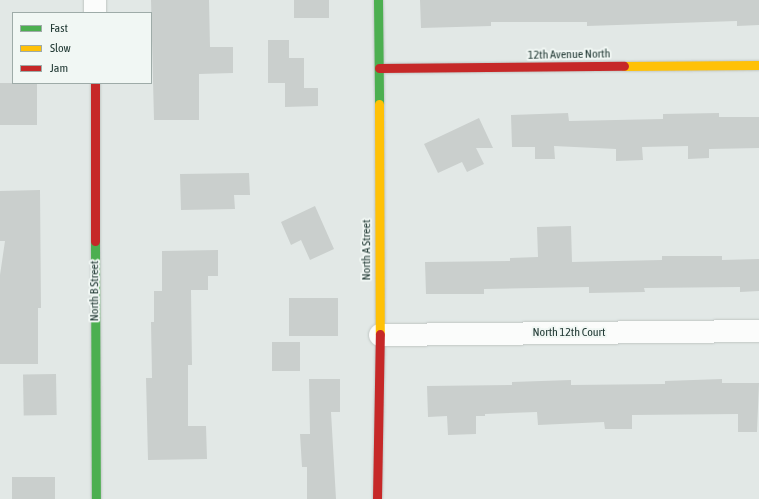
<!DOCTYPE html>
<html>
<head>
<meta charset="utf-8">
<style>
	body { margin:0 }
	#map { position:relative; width:759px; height:499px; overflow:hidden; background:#e2e8e6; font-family:"Asap Condensed",sans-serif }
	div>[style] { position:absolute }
	.building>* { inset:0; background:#cacfcd; transform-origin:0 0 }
	.roads { filter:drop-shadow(0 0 1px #bfc5c3) drop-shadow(0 0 1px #bfc5c3) }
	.street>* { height:22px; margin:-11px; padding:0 11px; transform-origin:11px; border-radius:11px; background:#fbfcfb }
	.fast>* { height:9px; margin:-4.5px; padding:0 4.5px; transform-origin:4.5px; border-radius:4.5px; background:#4caf50 }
	.slow>* { height:9px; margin:-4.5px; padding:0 4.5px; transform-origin:4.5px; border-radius:4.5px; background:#ffc107 }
	.jam>* { height:9px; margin:-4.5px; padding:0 4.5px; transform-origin:4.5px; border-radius:4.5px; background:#c62828 }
	span { translate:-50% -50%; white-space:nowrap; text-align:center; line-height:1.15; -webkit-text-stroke:4px #f1f7f4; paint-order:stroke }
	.street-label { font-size:12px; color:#223a35 }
	.legend { position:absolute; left:12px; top:12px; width:140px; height:72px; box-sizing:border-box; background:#f1f7f4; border:1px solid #9eaba8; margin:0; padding:5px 7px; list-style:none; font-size:12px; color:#223a35 }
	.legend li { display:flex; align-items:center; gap:8px; height:20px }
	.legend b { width:20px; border:1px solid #9eaba8 }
</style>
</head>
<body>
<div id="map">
	<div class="building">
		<i style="clip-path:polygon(151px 0,209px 0,210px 47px,233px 47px,233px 73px,199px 74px,199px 120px,154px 120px)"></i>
		<i style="left:294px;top:0;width:35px;height:18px"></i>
		<i style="clip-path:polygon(420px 0,759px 0,759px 25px,737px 26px,737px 21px,587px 26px,587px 22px,491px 22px,491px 26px,421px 28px)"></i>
		<i style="clip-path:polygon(268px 40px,289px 40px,289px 58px,304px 58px,304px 88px,318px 88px,318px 106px,285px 107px,285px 83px,268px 83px)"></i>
		<i style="left:0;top:83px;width:37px;height:42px"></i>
		<i style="clip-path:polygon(568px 113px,569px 121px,663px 119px,663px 114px,719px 113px,719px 117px,759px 117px,759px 148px,709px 149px,709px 158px,688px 159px,688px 146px,642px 147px,643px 160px,616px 161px,616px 149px,554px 146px,555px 159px,535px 159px,535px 147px,512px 147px,511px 115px)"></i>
		<i style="clip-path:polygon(479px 118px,493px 148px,476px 148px,484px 164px,467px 172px,462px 162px,438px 173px,424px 144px)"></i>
		<i style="clip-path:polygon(249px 173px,250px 195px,234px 195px,235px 209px,181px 210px,180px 174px)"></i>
		<i style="clip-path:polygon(40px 190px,41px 308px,38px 308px,38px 364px,0 364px,0 275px,5px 241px,0 241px,0 191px)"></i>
		<i style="clip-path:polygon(315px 206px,334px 249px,310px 260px,301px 240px,291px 245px,281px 222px)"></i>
		<i style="clip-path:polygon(571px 226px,572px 262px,662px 260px,662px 256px,722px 256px,722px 260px,759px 259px,759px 291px,740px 292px,740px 287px,644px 288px,645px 292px,589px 293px,589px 287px,484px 289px,484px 294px,426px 294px,425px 262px,510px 261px,510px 258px,538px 257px,537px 227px)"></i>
		<i style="clip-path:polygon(218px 250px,218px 276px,208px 276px,208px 290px,191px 290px,192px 365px,188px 365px,188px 426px,206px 426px,207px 459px,148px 460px,146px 378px,152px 378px,151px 322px,154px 322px,154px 291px,162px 291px,162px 251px)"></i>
		<i style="left:289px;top:298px;width:49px;height:38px"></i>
		<i style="left:300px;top:342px;width:29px;height:28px;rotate:90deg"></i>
		<i style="left:56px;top:374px;width:41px;height:33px;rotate:89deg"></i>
		<i style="clip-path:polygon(309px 379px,340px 379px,340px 412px,331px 412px,336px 499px,307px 499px,307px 467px,302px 467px,300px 434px,310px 434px)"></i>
		<i style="clip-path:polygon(722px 379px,722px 383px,759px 383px,757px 432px,738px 432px,738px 414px,632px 415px,632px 429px,605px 429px,604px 422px,538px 425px,537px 412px,485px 414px,485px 416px,476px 416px,476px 434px,448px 435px,447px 416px,428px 417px,427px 386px,512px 385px,512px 382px,571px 380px,571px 385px,665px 384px,665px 381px)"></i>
		<i style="left:12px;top:477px;width:43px;height:22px"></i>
	</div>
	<div class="roads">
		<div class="street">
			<i style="left:95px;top:0;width:13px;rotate:90deg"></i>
			<i style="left:380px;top:335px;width:379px;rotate:-0.6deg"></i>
		</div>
		<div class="fast">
			<i style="left:378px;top:0;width:104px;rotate:89.4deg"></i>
			<i style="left:95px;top:241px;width:258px;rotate:89.8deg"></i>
		</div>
		<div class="slow">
			<i style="left:624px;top:66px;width:135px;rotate:-0.4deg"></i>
			<i style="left:379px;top:104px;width:230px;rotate:89.8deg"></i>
		</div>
		<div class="jam">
			<i style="left:379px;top:68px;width:245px;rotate:-0.5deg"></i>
			<i style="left:95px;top:83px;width:158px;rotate:90deg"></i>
			<i style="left:377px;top:499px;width:165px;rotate:-89deg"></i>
		</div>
	</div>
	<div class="street-label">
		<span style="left:569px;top:55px;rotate:-1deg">12th Avenue North</span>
		<span style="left:367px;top:250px;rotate:-90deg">North A Street</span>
		<span style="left:95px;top:291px;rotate:-90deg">North B Street</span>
		<span style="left:569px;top:333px">North 12th Court</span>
	</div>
	<ul class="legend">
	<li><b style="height:5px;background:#4caf50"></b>Fast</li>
	<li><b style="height:5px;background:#ffc107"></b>Slow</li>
	<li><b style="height:5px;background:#c62828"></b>Jam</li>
	</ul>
</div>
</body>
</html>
